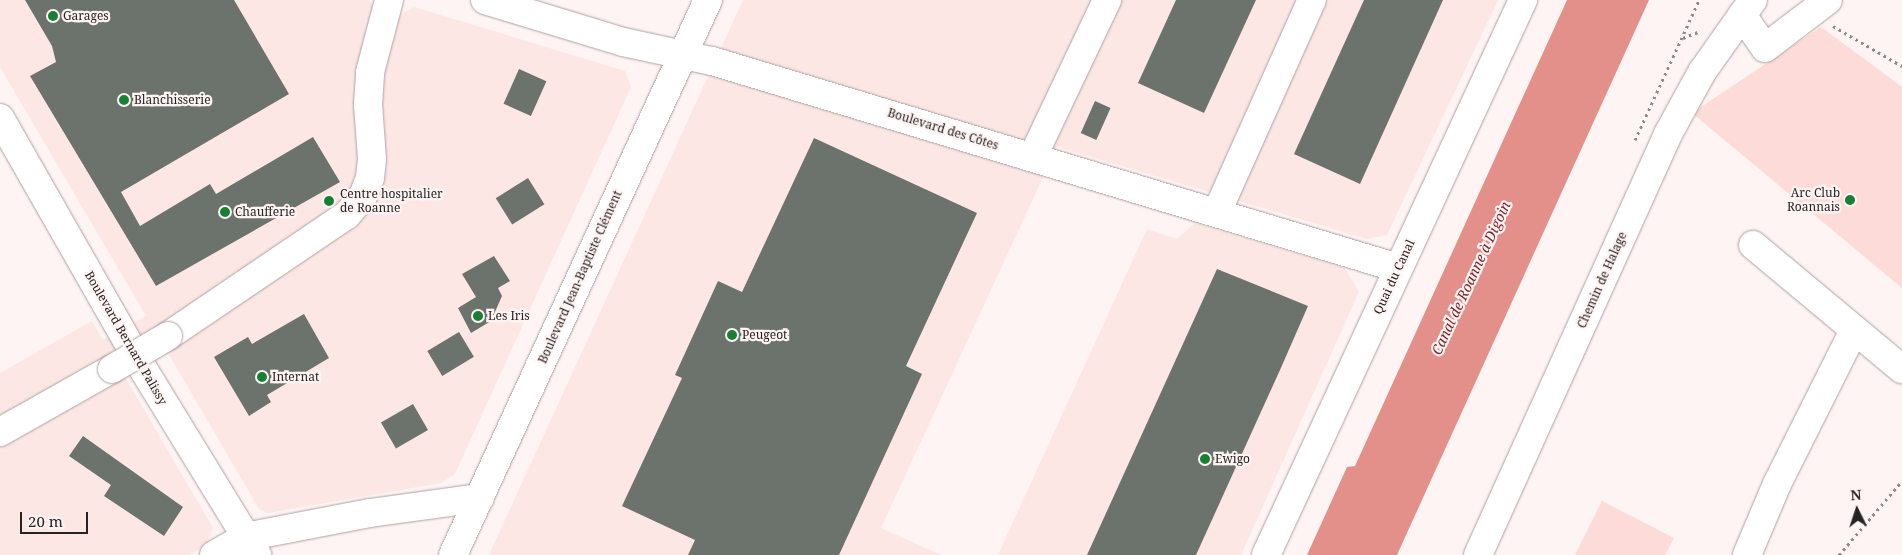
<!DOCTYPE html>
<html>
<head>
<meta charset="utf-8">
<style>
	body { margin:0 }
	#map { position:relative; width:1902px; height:555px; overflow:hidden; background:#fef4f3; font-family:"Noto Serif",serif }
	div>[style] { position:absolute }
	.built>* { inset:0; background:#fce7e5 }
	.green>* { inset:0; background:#fcdbd8 }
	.water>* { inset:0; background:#e38f8a }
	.building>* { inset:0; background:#6c736c; transform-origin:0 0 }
	.path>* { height:3px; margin-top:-1.5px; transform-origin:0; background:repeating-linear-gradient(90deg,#908988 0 2.5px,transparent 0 6.5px) }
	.roads { filter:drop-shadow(0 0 1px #aea2a1) drop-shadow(0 0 1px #aea2a1) }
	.minor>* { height:28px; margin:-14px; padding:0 14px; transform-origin:14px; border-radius:14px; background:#fff }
	.major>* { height:28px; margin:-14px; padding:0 14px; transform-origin:14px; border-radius:14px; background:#fff }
	.bridges { filter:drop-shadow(0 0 1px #aea2a1) drop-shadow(0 0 1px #aea2a1) }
	.minor-bridge>* { height:28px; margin:-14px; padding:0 14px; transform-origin:14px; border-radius:14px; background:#fff }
	.dots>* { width:14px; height:14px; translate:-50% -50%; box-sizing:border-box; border:2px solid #fef4f3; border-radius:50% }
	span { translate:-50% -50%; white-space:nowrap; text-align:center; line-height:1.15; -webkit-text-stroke:4.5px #fef4f3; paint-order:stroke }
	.poi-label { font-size:12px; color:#272322 }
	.left { translate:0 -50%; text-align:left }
	.right { translate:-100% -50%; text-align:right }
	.street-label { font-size:12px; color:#272322 }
	.water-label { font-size:14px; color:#7e1c20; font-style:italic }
	.north { position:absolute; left:1832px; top:485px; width:50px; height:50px; -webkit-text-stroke:4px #fef4f3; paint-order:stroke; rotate:356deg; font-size:14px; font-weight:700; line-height:20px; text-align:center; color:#272322 }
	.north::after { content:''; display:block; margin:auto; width:18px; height:22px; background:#272322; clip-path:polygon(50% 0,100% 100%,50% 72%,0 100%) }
	.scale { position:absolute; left:20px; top:512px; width:68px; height:22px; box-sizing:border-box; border:2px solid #272322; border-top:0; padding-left:6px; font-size:15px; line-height:18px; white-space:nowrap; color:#272322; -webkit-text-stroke:4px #fef4f3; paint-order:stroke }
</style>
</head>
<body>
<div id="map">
	<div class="built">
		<i style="clip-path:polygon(0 0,369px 0,373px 6px,402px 14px,414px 7px,625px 71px,631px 87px,455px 474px,441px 483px,268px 513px,259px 509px,168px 353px,125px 377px,213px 528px,207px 545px,189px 555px,0 555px,0 373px,92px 321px,103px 340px,146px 316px,0 67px)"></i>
		<i style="clip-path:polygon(743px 0,1498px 0,1387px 235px,1367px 239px,1057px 147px,881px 528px,941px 555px,489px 555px)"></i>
		<i style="clip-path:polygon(1195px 223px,1345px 268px,1359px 292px,1241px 555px,998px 555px,1147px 229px,1177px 239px)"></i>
	</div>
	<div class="green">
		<i style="clip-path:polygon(1821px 27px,1902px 87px,1902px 288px,1692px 113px)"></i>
		<i style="clip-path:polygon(1602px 501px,1674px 538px,1665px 555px,1575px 555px)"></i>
	</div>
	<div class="water">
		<i style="clip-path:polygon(1567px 0,1649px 0,1397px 555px,1307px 555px,1347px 467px,1355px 466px)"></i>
	</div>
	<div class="building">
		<i style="clip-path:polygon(25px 0,234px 0,289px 94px,121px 192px,140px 226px,210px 184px,216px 194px,313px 137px,340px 182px,156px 286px,30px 76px,56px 62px,52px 46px)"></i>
		<i style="clip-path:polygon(1176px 0,1256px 0,1204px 113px,1138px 83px)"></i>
		<i style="clip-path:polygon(1364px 0,1443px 0,1360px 184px,1294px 154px)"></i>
		<i style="left:519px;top:69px;width:30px;height:38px;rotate:24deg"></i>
		<i style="left:1095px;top:101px;width:17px;height:35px;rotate:24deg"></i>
		<i style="clip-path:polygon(814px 138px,977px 213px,906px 366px,922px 374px,839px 555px,688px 555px,695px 540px,622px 506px,682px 378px,675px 375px,718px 281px,742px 292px)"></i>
		<i style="left:528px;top:178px;width:31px;height:38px;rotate:58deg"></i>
		<i style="clip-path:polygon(494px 256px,510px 281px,498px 288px,502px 296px,491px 321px,471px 333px,458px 308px,476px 297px,462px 274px)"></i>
		<i style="clip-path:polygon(1217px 269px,1308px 306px,1280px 370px,1196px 555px,1087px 555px)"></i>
		<i style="clip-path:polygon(304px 314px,329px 358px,267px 395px,271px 402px,249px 416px,214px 357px,248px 337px,252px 344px)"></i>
		<i style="left:459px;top:332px;width:29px;height:37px;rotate:59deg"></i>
		<i style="left:413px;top:404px;width:30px;height:37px;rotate:60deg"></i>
		<i style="clip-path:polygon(83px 436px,183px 507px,164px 536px,104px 496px,111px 485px,69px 456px)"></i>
	</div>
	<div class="path">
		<i style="left:1833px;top:26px;width:80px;rotate:30.1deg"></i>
		<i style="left:1683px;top:38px;width:18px;rotate:-22deg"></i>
		<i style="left:1635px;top:140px;width:154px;rotate:-65.4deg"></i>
		<i style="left:1839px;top:555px;width:97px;rotate:-49.6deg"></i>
	</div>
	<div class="roads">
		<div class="minor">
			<i style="left:485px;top:0;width:144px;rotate:16.9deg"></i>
			<i style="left:623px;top:42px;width:91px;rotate:12.1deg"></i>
			<i style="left:712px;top:61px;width:717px;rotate:16.79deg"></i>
			<i style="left:1742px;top:15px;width:40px;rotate:55.1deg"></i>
			<i style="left:1765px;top:48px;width:79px;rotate:-37.3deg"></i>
			<i style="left:1033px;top:156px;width:173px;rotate:-64.6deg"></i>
			<i style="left:1217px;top:212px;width:232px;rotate:-65.9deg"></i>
			<i style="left:1753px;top:245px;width:194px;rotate:39.8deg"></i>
			<i style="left:168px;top:336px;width:216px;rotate:-34.1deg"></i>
			<i style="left:347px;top:215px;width:25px;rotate:-50deg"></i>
			<i style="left:363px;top:196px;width:19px;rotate:-69deg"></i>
			<i style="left:370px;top:178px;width:19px;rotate:-84deg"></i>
			<i style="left:372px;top:159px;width:55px;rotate:-94.2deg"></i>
			<i style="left:368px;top:104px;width:32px;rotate:-86deg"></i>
			<i style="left:370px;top:72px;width:74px;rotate:-75.2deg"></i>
			<i style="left:0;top:432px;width:129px;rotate:-29.4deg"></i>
			<i style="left:214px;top:555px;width:36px;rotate:-30deg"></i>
			<i style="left:245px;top:537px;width:127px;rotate:-10.9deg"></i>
			<i style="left:370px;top:513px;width:111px;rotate:-7.8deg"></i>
			<i style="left:1266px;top:555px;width:612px;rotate:-65.15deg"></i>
			<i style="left:1478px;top:555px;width:462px;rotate:-65.7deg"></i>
			<i style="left:1668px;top:134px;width:71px;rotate:-61.3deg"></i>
			<i style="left:1702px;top:72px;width:88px;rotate:-54.7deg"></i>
			<i style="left:1747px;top:555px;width:77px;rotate:-67.1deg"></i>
			<i style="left:1777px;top:484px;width:172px;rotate:-63.4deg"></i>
		</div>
		<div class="major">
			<i style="left:0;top:118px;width:292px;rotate:60.3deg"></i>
			<i style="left:145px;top:372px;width:215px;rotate:58.5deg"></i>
			<i style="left:453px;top:555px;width:611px;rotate:-65.32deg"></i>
		</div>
	</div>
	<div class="bridges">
		<div class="minor-bridge">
			<i style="left:112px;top:369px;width:65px;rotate:-30.5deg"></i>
		</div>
	</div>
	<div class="dots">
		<i style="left:53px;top:16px;background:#188035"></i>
		<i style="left:124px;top:100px;background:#188035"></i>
		<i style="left:1850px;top:200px;background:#188035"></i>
		<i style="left:329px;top:201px;background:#188035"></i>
		<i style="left:225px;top:212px;background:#188035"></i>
		<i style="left:478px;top:316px;background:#188035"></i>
		<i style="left:732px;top:335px;background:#188035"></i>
		<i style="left:262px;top:377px;background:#188035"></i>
		<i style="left:1205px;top:459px;background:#188035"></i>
	</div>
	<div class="poi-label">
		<span class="left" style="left:63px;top:16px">Garages</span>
		<span class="left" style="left:134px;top:100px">Blanchisserie</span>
		<span class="right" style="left:1840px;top:200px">Arc Club<br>Roannais</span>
		<span class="left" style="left:340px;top:201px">Centre hospitalier<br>de Roanne</span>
		<span class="left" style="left:235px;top:212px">Chaufferie</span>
		<span class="left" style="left:488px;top:316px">Les Iris</span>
		<span class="left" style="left:742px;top:335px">Peugeot</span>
		<span class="left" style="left:272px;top:377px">Internat</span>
		<span class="left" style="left:1215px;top:459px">Ewigo</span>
	</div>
	<div class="street-label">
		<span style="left:943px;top:129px;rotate:17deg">Boulevard des Côtes</span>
		<span style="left:580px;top:277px;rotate:-66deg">Boulevard Jean-Baptiste Clément</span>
		<span style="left:1394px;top:277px;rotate:-65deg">Quai du Canal</span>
		<span style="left:1602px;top:280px;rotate:-66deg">Chemin de Halage</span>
		<span style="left:126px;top:338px;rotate:60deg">Boulevard Bernard Palissy</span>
	</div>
	<div class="water-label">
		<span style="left:1471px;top:278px;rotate:-65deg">Canal de Roanne à Digoin</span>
	</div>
	<div class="north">N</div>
	<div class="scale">20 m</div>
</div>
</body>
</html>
